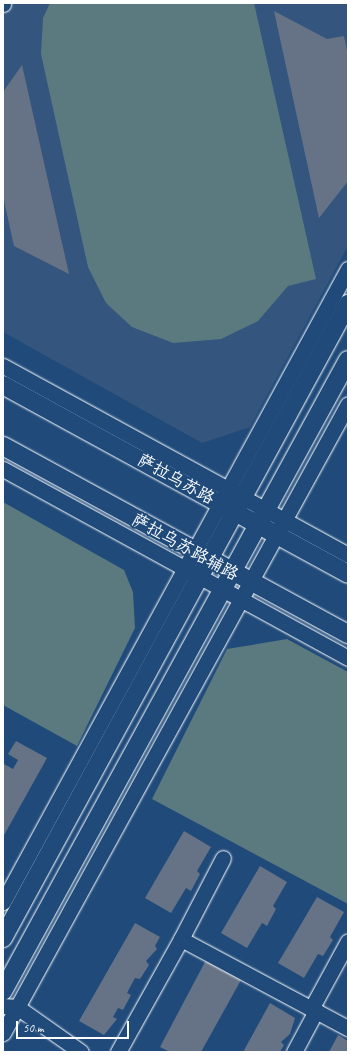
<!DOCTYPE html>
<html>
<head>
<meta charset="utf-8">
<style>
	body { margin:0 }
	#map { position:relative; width:351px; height:1055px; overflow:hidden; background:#1f4a7a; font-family:Caveat,"LXGW WenKai TC",sans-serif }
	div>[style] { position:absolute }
	.built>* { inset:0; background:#34567e }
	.green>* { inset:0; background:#5a7a7f }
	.building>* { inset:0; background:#667386 }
	.roads { filter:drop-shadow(0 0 1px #fff) drop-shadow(0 0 1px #fff) }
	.minor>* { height:15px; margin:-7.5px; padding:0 7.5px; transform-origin:7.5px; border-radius:7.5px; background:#1f4a7a }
	.major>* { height:18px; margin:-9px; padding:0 9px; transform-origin:9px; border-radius:9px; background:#1f4a7a }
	span { translate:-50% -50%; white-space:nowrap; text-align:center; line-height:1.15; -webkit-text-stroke:4px #1f4a7a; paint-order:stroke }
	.street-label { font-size:17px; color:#fff }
	.frame { position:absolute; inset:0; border:4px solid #fff; pointer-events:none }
	.scale { position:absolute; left:16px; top:1021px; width:113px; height:18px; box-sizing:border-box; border:2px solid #fff; border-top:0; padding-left:5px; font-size:12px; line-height:14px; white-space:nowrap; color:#fff; -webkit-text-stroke:3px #1f4a7a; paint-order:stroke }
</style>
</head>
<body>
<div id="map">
	<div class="built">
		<i style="clip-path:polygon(3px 3px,348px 3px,348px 246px,250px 427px,202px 443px,3px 332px)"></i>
	</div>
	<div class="green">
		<i style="clip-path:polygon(50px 3px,254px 3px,316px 279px,288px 286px,258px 321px,221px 339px,173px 343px,132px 327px,106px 303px,88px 267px,41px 54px,43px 18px)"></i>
		<i style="clip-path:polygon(3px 502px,124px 570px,133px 592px,135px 628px,77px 746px,3px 705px)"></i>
		<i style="clip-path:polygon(287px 639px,348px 672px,348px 904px,152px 799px,227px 649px)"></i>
	</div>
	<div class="building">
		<i style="clip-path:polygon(274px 11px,327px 39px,344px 36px,348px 56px,348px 181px,319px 218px)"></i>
		<i style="clip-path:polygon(22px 65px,69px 274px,14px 246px,3px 196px,3px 92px)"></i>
		<i style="clip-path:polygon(16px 741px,47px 758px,3px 837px,3px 767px,4px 764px,13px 769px,18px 760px,8px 754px)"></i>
		<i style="clip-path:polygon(184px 831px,211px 847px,197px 871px,200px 874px,191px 891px,186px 888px,171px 913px,145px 898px)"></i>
		<i style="clip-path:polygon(260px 866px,287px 882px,273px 906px,276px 909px,267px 926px,262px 923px,247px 948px,221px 933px)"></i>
		<i style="clip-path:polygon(317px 897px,344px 912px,330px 937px,333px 940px,323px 956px,318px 954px,304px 978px,278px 963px)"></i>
		<i style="clip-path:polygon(135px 923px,160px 937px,155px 946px,157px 949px,146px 961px,149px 965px,140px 979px,135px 978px,127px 993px,131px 995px,123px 1010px,118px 1008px,113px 1017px,117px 1019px,104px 1035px,79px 1021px)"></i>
		<i style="clip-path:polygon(206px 960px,241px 980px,201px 1052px,170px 1052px,160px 1047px)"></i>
		<i style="clip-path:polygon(270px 1003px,295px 1018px,290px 1034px,281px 1042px,284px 1045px,280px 1052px,243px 1052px)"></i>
		<i style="clip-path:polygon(338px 1035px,348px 1041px,348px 1052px,329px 1052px)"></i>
	</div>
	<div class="roads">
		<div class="minor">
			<i style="left:3px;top:4px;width:1px;rotate:-90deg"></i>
			<i style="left:3px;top:366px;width:393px;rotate:28.7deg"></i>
			<i style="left:3px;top:469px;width:393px;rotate:28.7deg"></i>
			<i style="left:3px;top:902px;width:721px;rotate:-61.41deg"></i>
			<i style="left:181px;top:939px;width:189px;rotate:28.1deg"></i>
			<i style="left:3px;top:1006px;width:14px;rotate:4deg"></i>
			<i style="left:17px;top:1007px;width:78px;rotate:35.1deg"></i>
			<i style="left:311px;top:1009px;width:77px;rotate:-61.4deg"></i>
			<i style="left:3px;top:1033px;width:717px;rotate:-61.26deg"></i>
			<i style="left:118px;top:1052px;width:129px;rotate:-60.9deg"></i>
			<i style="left:181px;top:939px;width:91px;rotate:-62.6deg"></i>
			<i style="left:294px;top:1052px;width:47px;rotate:-61.8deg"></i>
		</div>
		<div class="major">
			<i style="left:3px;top:385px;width:393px;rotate:28.7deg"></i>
			<i style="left:3px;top:446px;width:393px;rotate:28.6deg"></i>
			<i style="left:3px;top:938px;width:722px;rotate:-61.45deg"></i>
			<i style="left:3px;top:991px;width:719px;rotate:-61.33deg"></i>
		</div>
	</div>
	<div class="street-label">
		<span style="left:176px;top:479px;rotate:29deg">萨拉乌苏路</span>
		<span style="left:185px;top:547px;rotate:29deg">萨拉乌苏路辅路</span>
	</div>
	<div class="frame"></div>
	<div class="scale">50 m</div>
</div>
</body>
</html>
